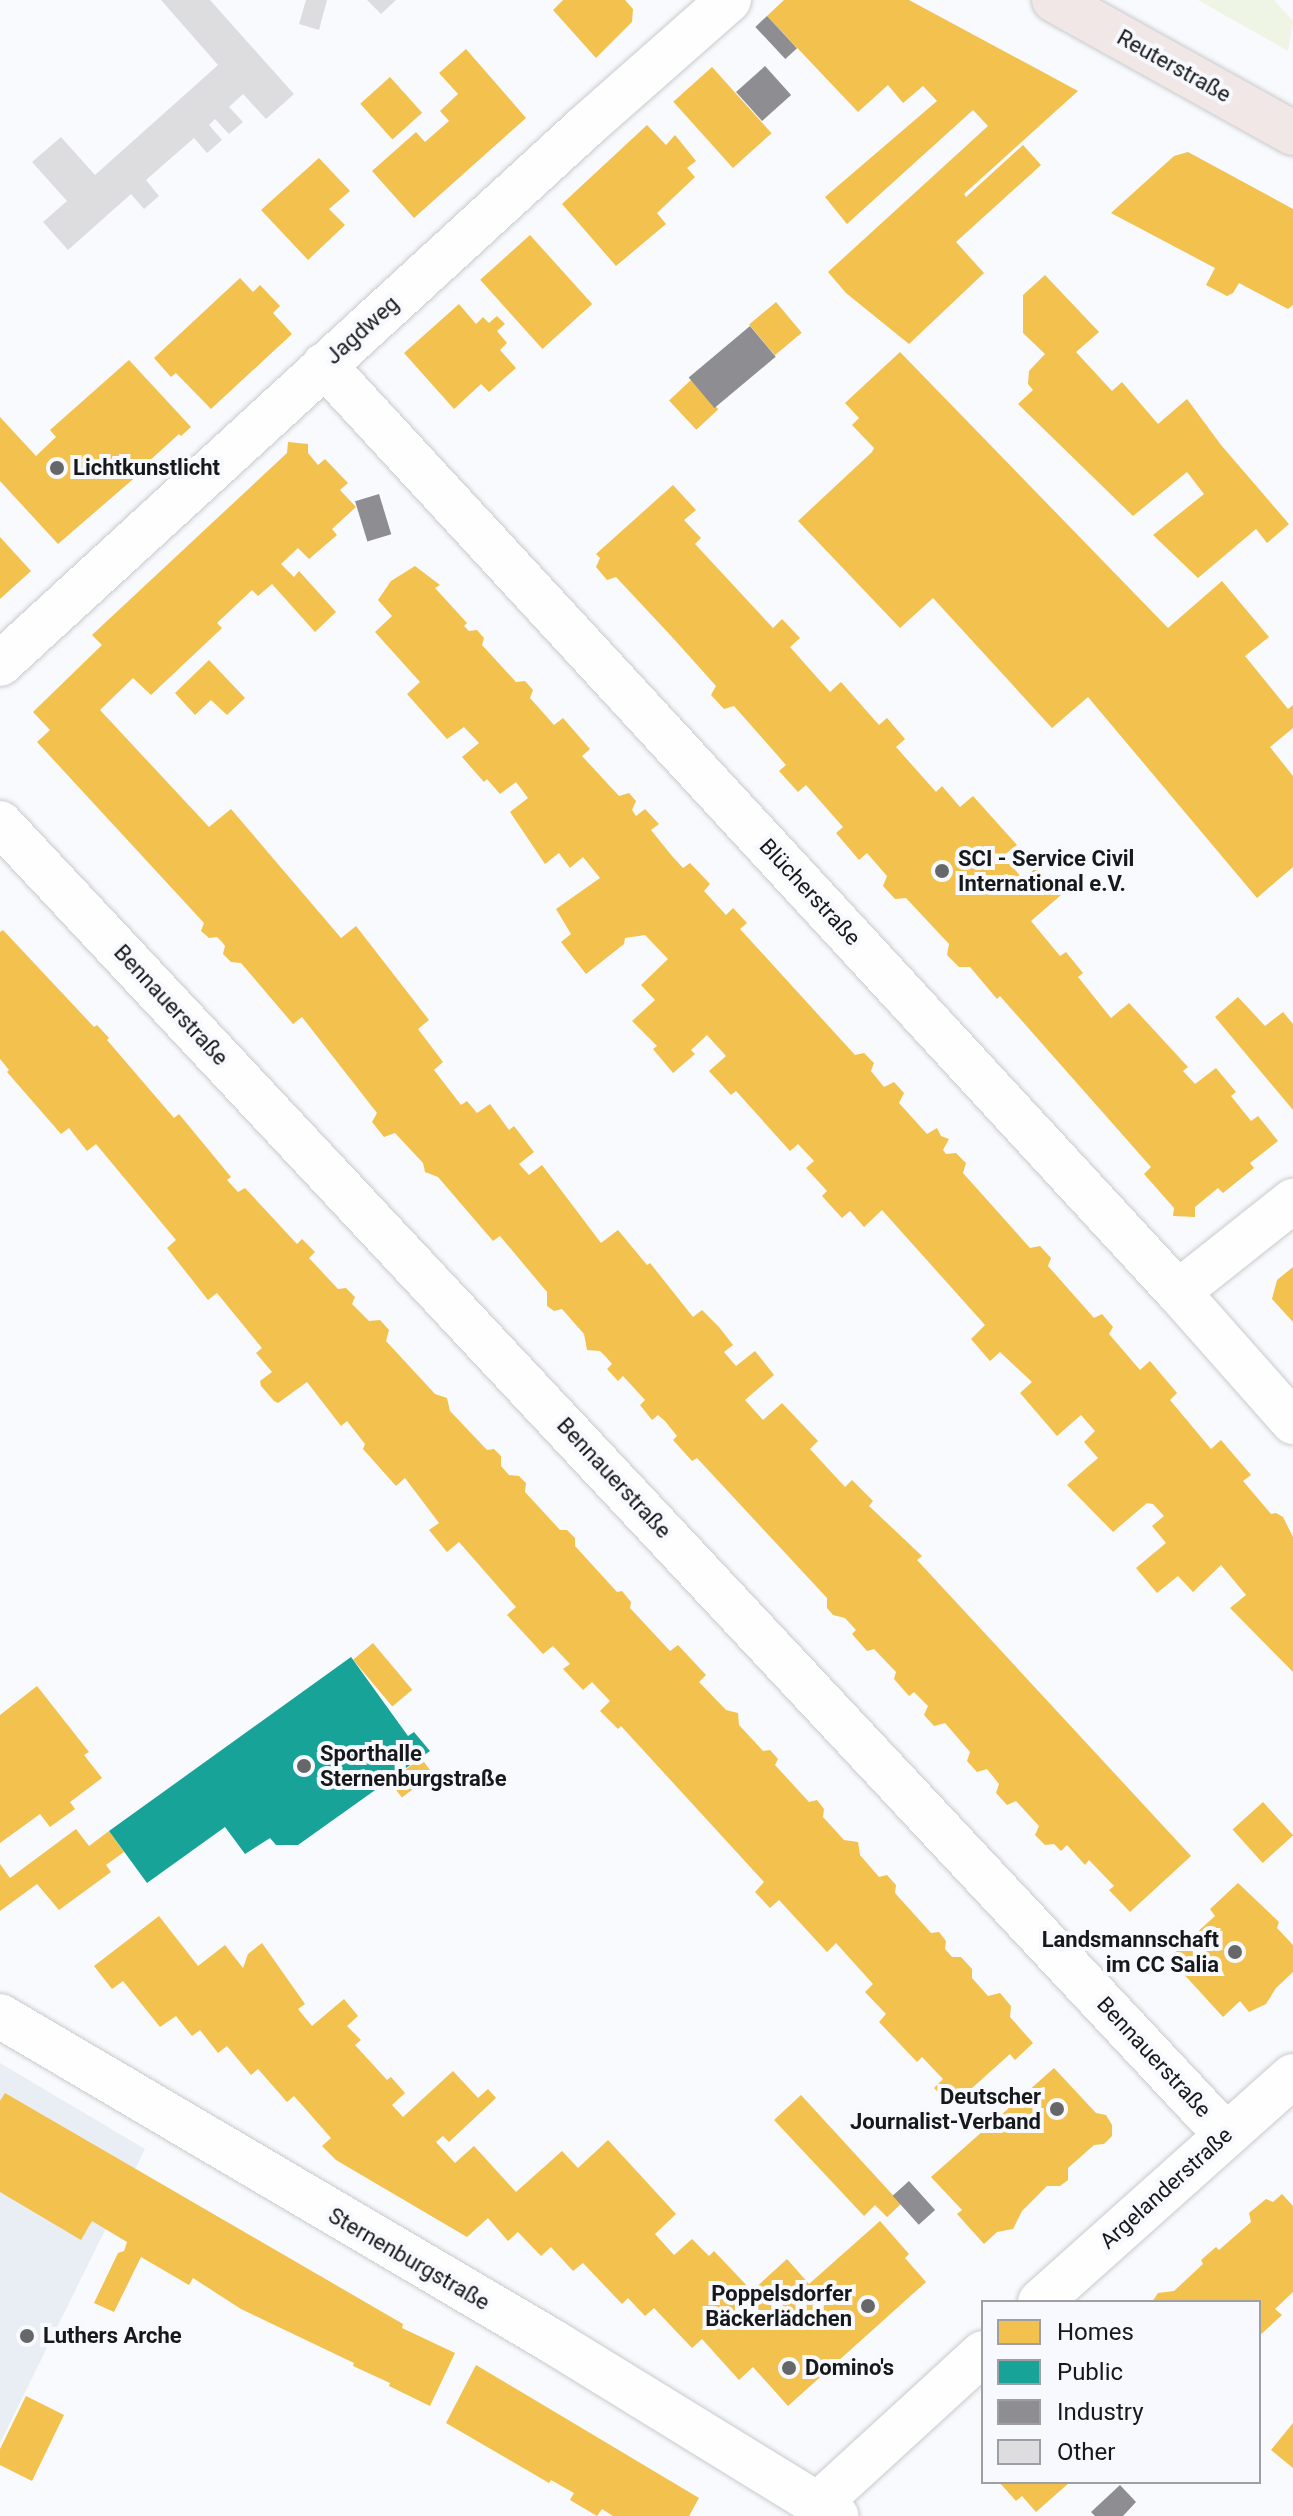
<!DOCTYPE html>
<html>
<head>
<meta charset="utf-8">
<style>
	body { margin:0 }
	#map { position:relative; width:1293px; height:2516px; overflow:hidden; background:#f8fafd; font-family:Roboto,sans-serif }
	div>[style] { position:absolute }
	.built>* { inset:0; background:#e9edf4 }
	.green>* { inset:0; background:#eef5e4 }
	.homes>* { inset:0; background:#f2c14e; transform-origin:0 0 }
	.public>* { inset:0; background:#17a398 }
	.industry>* { inset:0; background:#8d8d92; transform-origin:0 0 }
	.building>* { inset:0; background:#dddddf }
	.roads { filter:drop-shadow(0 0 2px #c9cacc) drop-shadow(0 0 2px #c9cacc) }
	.minor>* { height:44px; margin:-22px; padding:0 22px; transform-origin:22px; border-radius:22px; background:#fefeff }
	.tertiary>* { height:44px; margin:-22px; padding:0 22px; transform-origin:22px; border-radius:22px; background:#fefeff }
	.primary>* { height:44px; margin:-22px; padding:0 22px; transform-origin:22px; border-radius:22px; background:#f0e7e6 }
	.dots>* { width:22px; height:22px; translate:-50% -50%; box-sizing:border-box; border:4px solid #f7f9fe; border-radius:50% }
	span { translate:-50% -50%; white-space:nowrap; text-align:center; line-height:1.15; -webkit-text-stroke:8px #f7f9fe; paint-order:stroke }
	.street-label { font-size:22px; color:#17181a }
	.poi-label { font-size:22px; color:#17181a; font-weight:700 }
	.left { translate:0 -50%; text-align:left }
	.right { translate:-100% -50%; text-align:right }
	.legend { position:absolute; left:981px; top:2300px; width:280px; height:184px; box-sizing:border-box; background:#f7f9fe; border:2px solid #9d9fa3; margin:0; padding:10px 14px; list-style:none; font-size:24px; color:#17181a }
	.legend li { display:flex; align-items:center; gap:16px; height:40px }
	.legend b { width:40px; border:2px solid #9d9fa3 }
</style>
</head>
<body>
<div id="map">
	<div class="built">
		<i style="clip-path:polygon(0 2063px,145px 2149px,0 2443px)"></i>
	</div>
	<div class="green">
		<i style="clip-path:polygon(1198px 0,1274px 0,1293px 21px,1288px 51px)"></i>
	</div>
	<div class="homes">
		<i style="clip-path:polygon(563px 0,625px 0,633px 9px,632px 22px,596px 58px,553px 10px)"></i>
		<i style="clip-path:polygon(784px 0,909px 0,1078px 91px,964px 194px,966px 197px,1023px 145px,1041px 165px,956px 242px,984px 273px,909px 344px,846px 293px,828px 272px,988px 126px,973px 110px,847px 224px,825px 197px,937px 101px,923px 86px,903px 103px,888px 85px,858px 112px,767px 16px)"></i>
		<i style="clip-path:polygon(466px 49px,526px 118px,414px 218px,372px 171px,416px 132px,425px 142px,449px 121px,440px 111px,458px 94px,439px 73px)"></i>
		<i style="left:712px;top:67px;width:89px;height:52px;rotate:48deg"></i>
		<i style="left:390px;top:77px;width:48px;height:40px;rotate:48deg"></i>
		<i style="clip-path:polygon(647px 125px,666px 145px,675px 135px,696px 161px,687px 168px,695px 177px,657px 213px,666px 224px,616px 266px,562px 204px)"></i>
		<i style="clip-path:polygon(1188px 152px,1293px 209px,1293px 305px,1288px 309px,1239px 283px,1233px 293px,1227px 296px,1206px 285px,1215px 268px,1111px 213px,1174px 156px)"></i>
		<i style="clip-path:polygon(319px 158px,350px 191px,329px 209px,345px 225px,308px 260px,261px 210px)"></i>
		<i style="left:530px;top:235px;width:93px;height:67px;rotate:48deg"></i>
		<i style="clip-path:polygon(1045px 275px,1099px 332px,1076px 352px,1112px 391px,1122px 382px,1158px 424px,1187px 399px,1221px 445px,1289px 524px,1267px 543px,1256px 529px,1198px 578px,1153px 535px,1204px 494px,1187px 472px,1133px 516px,1018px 404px,1033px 390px,1028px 384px,1029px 371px,1045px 354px,1023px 333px,1023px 295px)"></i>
		<i style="clip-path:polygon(240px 278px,253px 292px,260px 285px,280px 306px,273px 313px,292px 334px,211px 409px,176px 373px,171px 377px,154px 358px)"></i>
		<i style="left:776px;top:302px;width:40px;height:35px;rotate:50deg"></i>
		<i style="clip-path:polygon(459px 304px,476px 324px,483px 317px,489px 323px,497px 316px,505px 324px,497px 331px,507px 343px,500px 350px,516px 368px,489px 392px,481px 384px,454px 409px,404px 353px)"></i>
		<i style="clip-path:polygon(900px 352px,1168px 628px,1222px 581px,1269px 637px,1245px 656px,1288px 709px,1293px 705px,1293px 728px,1270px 747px,1293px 776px,1293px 867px,1257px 898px,1088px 697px,1052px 728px,933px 598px,900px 628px,798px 521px,872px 452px,874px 448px,852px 425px,859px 418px,845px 403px)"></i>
		<i style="clip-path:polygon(129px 360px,191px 427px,181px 436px,179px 434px,137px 472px,139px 474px,58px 544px,0 481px,0 417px,36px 456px,56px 437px,50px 430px)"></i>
		<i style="left:691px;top:380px;width:40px;height:30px;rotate:47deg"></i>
		<i style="clip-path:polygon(288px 442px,308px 444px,308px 453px,318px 465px,325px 459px,348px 483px,340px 490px,356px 507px,332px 529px,337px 535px,309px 559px,298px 548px,281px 564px,294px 577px,299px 571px,336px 612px,315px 632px,272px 584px,258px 596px,252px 590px,217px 623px,222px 628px,151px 695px,133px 678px,100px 710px,209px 827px,231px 809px,341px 938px,356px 926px,429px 1020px,418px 1029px,443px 1062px,434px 1070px,461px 1105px,467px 1101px,477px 1113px,490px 1104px,509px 1130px,514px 1126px,534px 1152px,519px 1164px,529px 1175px,542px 1165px,601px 1243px,618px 1230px,647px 1265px,650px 1263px,693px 1317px,702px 1310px,719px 1327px,733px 1345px,724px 1352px,736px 1366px,755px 1351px,774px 1375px,745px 1400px,763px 1420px,782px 1403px,818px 1441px,810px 1449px,845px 1487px,852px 1480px,873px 1501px,869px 1506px,922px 1556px,917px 1560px,1191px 1856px,1130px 1912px,1109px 1890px,1114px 1886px,1089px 1860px,1085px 1865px,1067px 1845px,1061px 1851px,1054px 1844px,1045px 1845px,1035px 1835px,1039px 1826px,1016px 1801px,1007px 1805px,996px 1793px,999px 1784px,987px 1769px,977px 1772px,967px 1761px,970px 1752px,945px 1723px,934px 1726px,924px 1715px,928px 1706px,914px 1692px,909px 1696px,894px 1679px,896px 1672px,874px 1649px,867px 1651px,852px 1634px,856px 1630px,845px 1618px,833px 1615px,827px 1608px,827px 1598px,697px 1458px,692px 1461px,673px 1440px,677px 1436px,665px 1421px,658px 1415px,652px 1420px,640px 1405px,645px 1400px,623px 1376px,618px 1381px,607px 1369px,612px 1364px,606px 1357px,600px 1351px,587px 1350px,584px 1334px,562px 1309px,554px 1311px,547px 1306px,547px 1292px,500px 1236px,493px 1241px,438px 1177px,425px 1172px,423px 1163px,395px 1133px,384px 1137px,372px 1122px,377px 1113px,302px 1017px,293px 1024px,241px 963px,231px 962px,223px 954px,225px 946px,222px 942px,217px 937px,209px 938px,201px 931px,204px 923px,37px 742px,50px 730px,33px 712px,102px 645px,92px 635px,287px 453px)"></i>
		<i style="clip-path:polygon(673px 485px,696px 510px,684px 520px,701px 538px,695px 544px,773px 628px,782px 619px,800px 638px,790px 647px,830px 692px,841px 682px,879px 725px,887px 718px,905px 739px,896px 747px,936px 792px,942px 786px,960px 807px,973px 796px,1017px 845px,1003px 856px,1023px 879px,1037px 867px,1061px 895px,1031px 921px,1060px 956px,1066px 952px,1083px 973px,1078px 977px,1111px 1018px,1129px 1003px,1188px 1067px,1183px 1071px,1195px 1084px,1216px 1068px,1236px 1092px,1231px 1096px,1251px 1121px,1258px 1116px,1278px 1141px,1250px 1163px,1254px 1168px,1223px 1193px,1218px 1188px,1195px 1207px,1195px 1217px,1173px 1216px,1174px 1208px,1144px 1174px,1151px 1167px,1000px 996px,997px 999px,970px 967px,959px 967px,947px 955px,949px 944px,906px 898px,895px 899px,883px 886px,887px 876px,867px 853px,859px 860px,836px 833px,843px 827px,806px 785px,798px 792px,779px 771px,786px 765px,734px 706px,724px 709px,711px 695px,716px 686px,673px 638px,616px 577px,607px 580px,596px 567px,600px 558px,596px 554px)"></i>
		<i style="clip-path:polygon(0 537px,31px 571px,0 599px)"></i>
		<i style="clip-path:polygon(415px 566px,440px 585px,435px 588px,467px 623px,464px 626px,469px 631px,477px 630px,484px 638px,482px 645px,516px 682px,525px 681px,533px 690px,530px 698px,554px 725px,563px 718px,577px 734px,590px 749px,582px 756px,619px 796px,629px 793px,636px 801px,632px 810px,636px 816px,645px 809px,659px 824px,651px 830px,672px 856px,683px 868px,690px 863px,710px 884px,704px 891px,726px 915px,733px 908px,747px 923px,740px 929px,855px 1055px,864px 1053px,874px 1063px,871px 1071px,884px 1087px,894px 1082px,904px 1093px,899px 1103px,927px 1134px,937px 1128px,941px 1136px,949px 1139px,943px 1150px,946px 1154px,956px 1153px,966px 1163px,963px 1173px,1030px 1248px,1040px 1246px,1051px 1258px,1048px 1266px,1094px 1318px,1102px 1314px,1113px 1327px,1109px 1334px,1140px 1370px,1150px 1361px,1177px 1393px,1170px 1400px,1211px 1449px,1221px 1440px,1251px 1475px,1243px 1481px,1271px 1514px,1276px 1513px,1283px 1517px,1293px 1537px,1293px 1672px,1230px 1608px,1246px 1595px,1221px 1565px,1193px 1592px,1178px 1576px,1157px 1593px,1136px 1568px,1166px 1543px,1152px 1526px,1164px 1516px,1153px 1504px,1147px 1503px,1113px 1532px,1067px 1485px,1098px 1458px,1084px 1442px,1095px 1431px,1081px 1415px,1057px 1436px,1020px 1393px,1032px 1382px,1000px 1352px,990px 1361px,971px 1339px,985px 1325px,882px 1210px,864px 1227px,850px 1211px,842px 1218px,822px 1196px,827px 1191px,806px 1168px,814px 1161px,798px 1144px,790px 1151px,736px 1091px,731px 1095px,709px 1071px,726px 1056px,707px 1035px,691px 1050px,695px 1054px,673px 1073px,653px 1049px,657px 1046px,632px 1021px,655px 1000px,641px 985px,668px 959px,645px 935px,625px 938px,624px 944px,586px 974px,561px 942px,571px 934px,556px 909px,600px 878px,583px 857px,570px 868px,559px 853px,545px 864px,510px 812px,528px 798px,516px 782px,500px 794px,487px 779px,484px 782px,462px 757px,479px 743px,464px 727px,447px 739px,407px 694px,420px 682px,375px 632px,392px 616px,378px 600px,391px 581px)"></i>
		<i style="clip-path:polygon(209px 660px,245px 698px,227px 715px,211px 700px,195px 715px,175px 693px)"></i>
		<i style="clip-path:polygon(3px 930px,94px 1027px,97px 1025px,109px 1038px,107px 1040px,174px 1118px,179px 1114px,231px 1177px,227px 1180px,238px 1192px,245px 1188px,297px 1244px,302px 1239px,315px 1252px,309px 1258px,338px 1289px,346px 1288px,355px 1297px,352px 1304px,369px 1321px,380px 1320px,389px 1330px,386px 1341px,435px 1394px,447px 1398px,450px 1411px,487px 1450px,494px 1449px,501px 1456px,501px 1466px,509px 1475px,519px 1476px,526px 1483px,525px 1492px,560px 1530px,567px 1530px,575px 1538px,575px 1546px,617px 1592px,622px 1591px,631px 1602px,630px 1608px,670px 1651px,678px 1645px,706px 1675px,699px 1682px,726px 1710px,738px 1713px,739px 1725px,763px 1751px,770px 1750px,778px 1759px,775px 1765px,809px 1802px,817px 1800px,824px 1809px,823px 1817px,844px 1840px,858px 1842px,860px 1855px,879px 1877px,887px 1875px,896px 1885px,895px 1893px,931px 1933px,939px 1932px,946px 1941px,945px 1949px,952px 1957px,961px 1957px,972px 1969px,972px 1978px,988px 1996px,1000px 1993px,1011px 2006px,1010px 2017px,1033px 2043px,1015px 2060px,1010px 2054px,952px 2106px,934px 2088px,943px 2079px,922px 2057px,917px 2062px,879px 2022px,886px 2014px,865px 1992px,873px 1984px,836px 1943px,827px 1952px,779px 1900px,770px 1908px,755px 1892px,764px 1882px,621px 1726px,618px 1729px,600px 1711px,610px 1701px,592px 1682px,583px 1690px,563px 1669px,570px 1664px,553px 1646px,543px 1654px,507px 1615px,516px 1607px,459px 1542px,447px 1552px,429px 1530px,439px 1523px,405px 1478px,396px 1486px,363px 1449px,365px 1444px,347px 1421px,341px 1426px,307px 1382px,278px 1403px,274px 1401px,261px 1386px,260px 1381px,272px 1372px,256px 1353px,262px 1348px,217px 1293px,208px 1300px,167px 1248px,176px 1240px,96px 1144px,87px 1151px,69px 1128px,61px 1134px,7px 1072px,9px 1070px,0 1059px,0 932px)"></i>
		<i style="clip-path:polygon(1238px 997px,1265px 1026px,1283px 1012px,1293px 1024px,1293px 1110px,1215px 1017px)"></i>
		<i style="clip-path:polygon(1293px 1267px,1293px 1322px,1272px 1299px,1277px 1280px)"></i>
		<i style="left:373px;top:1643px;width:61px;height:26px;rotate:50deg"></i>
		<i style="clip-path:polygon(37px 1686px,89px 1752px,84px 1755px,102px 1778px,70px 1802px,75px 1809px,50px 1827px,40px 1814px,0 1843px,0 1715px)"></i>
		<i style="left:421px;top:1758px;width:20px;height:39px;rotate:53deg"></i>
		<i style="left:1263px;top:1802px;width:45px;height:41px;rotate:48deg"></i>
		<i style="clip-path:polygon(76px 1829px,89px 1846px,109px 1831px,124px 1852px,106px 1865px,111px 1872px,59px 1910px,37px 1884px,0 1911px,0 1864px,10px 1878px)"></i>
		<i style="clip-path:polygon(1238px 1883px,1279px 1922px,1277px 1928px,1293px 1945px,1293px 1972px,1276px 1988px,1266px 2004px,1249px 2012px,1240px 2001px,1223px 2017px,1169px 1958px,1215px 1916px,1210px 1909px)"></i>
		<i style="clip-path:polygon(159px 1916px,198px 1966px,225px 1945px,243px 1968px,248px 1954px,262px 1943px,305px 2004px,298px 2009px,312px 2026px,344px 1999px,358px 2016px,347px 2026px,361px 2040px,355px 2045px,387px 2080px,391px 2077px,405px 2093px,392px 2105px,403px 2117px,453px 2071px,478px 2098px,488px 2089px,496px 2098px,449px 2142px,443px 2136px,436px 2142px,455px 2163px,474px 2146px,516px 2192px,562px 2151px,578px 2168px,608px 2140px,676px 2214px,655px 2234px,674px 2255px,692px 2239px,709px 2256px,714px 2251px,752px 2291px,787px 2259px,809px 2284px,880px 2221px,909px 2254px,905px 2258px,926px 2282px,788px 2406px,753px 2367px,739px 2380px,702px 2339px,692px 2348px,654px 2308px,645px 2316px,628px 2298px,622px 2304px,583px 2263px,573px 2271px,551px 2247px,541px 2256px,518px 2232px,508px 2241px,488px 2218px,467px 2237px,336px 2160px,322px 2146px,331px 2138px,294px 2096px,287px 2102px,258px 2069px,251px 2075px,227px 2046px,218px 2053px,200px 2030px,192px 2036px,176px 2016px,160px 2027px,123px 1981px,112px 1989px,94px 1966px)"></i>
		<i style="clip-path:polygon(1054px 2068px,1096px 2113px,1106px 2115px,1112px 2125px,1112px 2136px,1104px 2144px,1094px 2145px,1068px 2168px,1068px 2180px,1060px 2186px,1047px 2186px,1022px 2211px,1013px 2229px,997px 2232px,984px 2244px,957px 2214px,962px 2210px,931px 2177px)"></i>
		<i style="clip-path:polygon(5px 2093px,403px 2324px,402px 2328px,455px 2353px,430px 2406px,389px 2386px,390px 2383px,353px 2366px,354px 2363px,241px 2309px,193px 2278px,189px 2285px,141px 2257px,114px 2312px,94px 2303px,118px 2253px,124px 2251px,127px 2242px,92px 2221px,81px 2240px,0 2192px,0 2101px)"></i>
		<i style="clip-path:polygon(801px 2095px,901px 2204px,887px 2217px,875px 2205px,864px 2216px,774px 2120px)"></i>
		<i style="clip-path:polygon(1282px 2194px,1293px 2206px,1293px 2292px,1275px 2309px,1282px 2315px,1259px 2336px,1259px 2302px,1152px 2302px,1158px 2293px,1174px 2291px,1203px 2264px,1201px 2260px,1216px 2247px,1219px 2250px,1251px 2222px,1249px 2213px,1266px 2199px,1273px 2202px)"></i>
		<i style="clip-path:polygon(476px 2365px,699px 2498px,689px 2516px,613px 2516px,602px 2509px,597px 2516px,570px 2500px,574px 2493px,551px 2480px,549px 2483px,446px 2423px)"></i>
		<i style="clip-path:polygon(26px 2396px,64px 2415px,32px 2481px,0 2465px,0 2449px)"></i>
		<i style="clip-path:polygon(1293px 2423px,1293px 2468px,1271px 2450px)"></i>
		<i style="clip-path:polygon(999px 2482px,1070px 2482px,1036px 2512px,1022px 2496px,1016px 2501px)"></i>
	</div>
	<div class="public">
		<i style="clip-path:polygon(351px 1657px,408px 1736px,414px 1732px,430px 1751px,298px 1845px,276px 1845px,270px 1838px,245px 1854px,225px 1827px,147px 1883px,109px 1831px)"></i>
	</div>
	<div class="industry">
		<i style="left:767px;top:16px;width:44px;height:16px;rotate:47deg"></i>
		<i style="left:765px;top:66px;width:39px;height:39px;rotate:48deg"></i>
		<i style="left:750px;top:326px;width:40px;height:80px;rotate:50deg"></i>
		<i style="left:379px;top:494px;width:42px;height:25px;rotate:73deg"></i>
		<i style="left:909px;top:2181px;width:39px;height:22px;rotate:48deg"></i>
		<i style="clip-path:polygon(1120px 2485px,1136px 2502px,1123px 2516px,1095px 2516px,1091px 2512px)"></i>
	</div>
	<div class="building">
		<i style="clip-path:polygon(161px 0,210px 0,294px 94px,266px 119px,243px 94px,229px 107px,243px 122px,229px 134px,215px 119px,209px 125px,222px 140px,207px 153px,194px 138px,146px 180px,159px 196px,144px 209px,131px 194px,68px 250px,43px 222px,67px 201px,32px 162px,61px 137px,95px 175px,218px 65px)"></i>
		<i style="clip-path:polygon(306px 0,327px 0,319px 30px,299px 24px)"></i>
		<i style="clip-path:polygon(367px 0,396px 0,381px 14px)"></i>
	</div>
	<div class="roads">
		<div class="minor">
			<i style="left:324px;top:365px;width:1260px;rotate:47.35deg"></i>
			<i style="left:1178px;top:1292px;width:174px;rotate:48.5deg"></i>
			<i style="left:0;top:664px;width:794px;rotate:-42.55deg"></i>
			<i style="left:585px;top:127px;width:192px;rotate:-41.4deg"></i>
			<i style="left:0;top:823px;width:1796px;rotate:46.94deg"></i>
			<i style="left:1178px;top:1292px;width:147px;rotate:-38.4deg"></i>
		</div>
		<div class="tertiary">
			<i style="left:0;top:2016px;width:641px;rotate:30.49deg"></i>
			<i style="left:552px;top:2341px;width:334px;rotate:31.6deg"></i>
			<i style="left:1040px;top:2302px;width:339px;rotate:-41.8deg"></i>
			<i style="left:817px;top:2505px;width:225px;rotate:-42.5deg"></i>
		</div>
		<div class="primary">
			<i style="left:1054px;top:0;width:274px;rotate:29.1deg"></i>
		</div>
	</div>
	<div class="dots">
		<i style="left:57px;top:468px;background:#666769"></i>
		<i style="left:942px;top:871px;background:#666769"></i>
		<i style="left:304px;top:1766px;background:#666769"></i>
		<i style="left:1235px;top:1952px;background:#666769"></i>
		<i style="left:1057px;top:2109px;background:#666769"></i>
		<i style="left:868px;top:2306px;background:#666769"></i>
		<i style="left:27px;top:2336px;background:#666769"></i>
		<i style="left:789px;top:2368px;background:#666769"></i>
	</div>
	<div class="street-label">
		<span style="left:1174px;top:66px;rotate:29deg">Reuterstraße</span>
		<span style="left:362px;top:330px;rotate:-42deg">Jagdweg</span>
		<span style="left:810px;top:892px;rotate:47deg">Blücherstraße</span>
		<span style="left:171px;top:1005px;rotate:47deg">Bennauerstraße</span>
		<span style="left:614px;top:1478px;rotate:47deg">Bennauerstraße</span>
		<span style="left:1154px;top:2057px;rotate:47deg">Bennauerstraße</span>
		<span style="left:1166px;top:2188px;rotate:-42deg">Argelanderstraße</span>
		<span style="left:409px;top:2259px;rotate:30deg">Sternenburgstraße</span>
	</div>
	<div class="poi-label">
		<span class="left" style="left:73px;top:468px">Lichtkunstlicht</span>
		<span class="left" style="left:958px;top:871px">SCI - Service Civil<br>International e.V.</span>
		<span class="left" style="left:320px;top:1766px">Sporthalle<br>Sternenburgstraße</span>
		<span class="right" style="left:1219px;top:1952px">Landsmannschaft<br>im CC Salia</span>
		<span class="right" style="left:1041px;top:2109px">Deutscher<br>Journalist-Verband</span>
		<span class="right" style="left:852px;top:2306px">Poppelsdorfer<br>Bäckerlädchen</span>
		<span class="left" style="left:43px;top:2336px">Luthers Arche</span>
		<span class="left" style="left:805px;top:2368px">Domino's</span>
	</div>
	<ul class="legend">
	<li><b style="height:22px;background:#f2c14e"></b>Homes</li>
	<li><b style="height:22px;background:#17a398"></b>Public</li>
	<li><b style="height:22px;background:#8d8d92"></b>Industry</li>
	<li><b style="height:22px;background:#dddddf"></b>Other</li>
	</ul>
</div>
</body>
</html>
